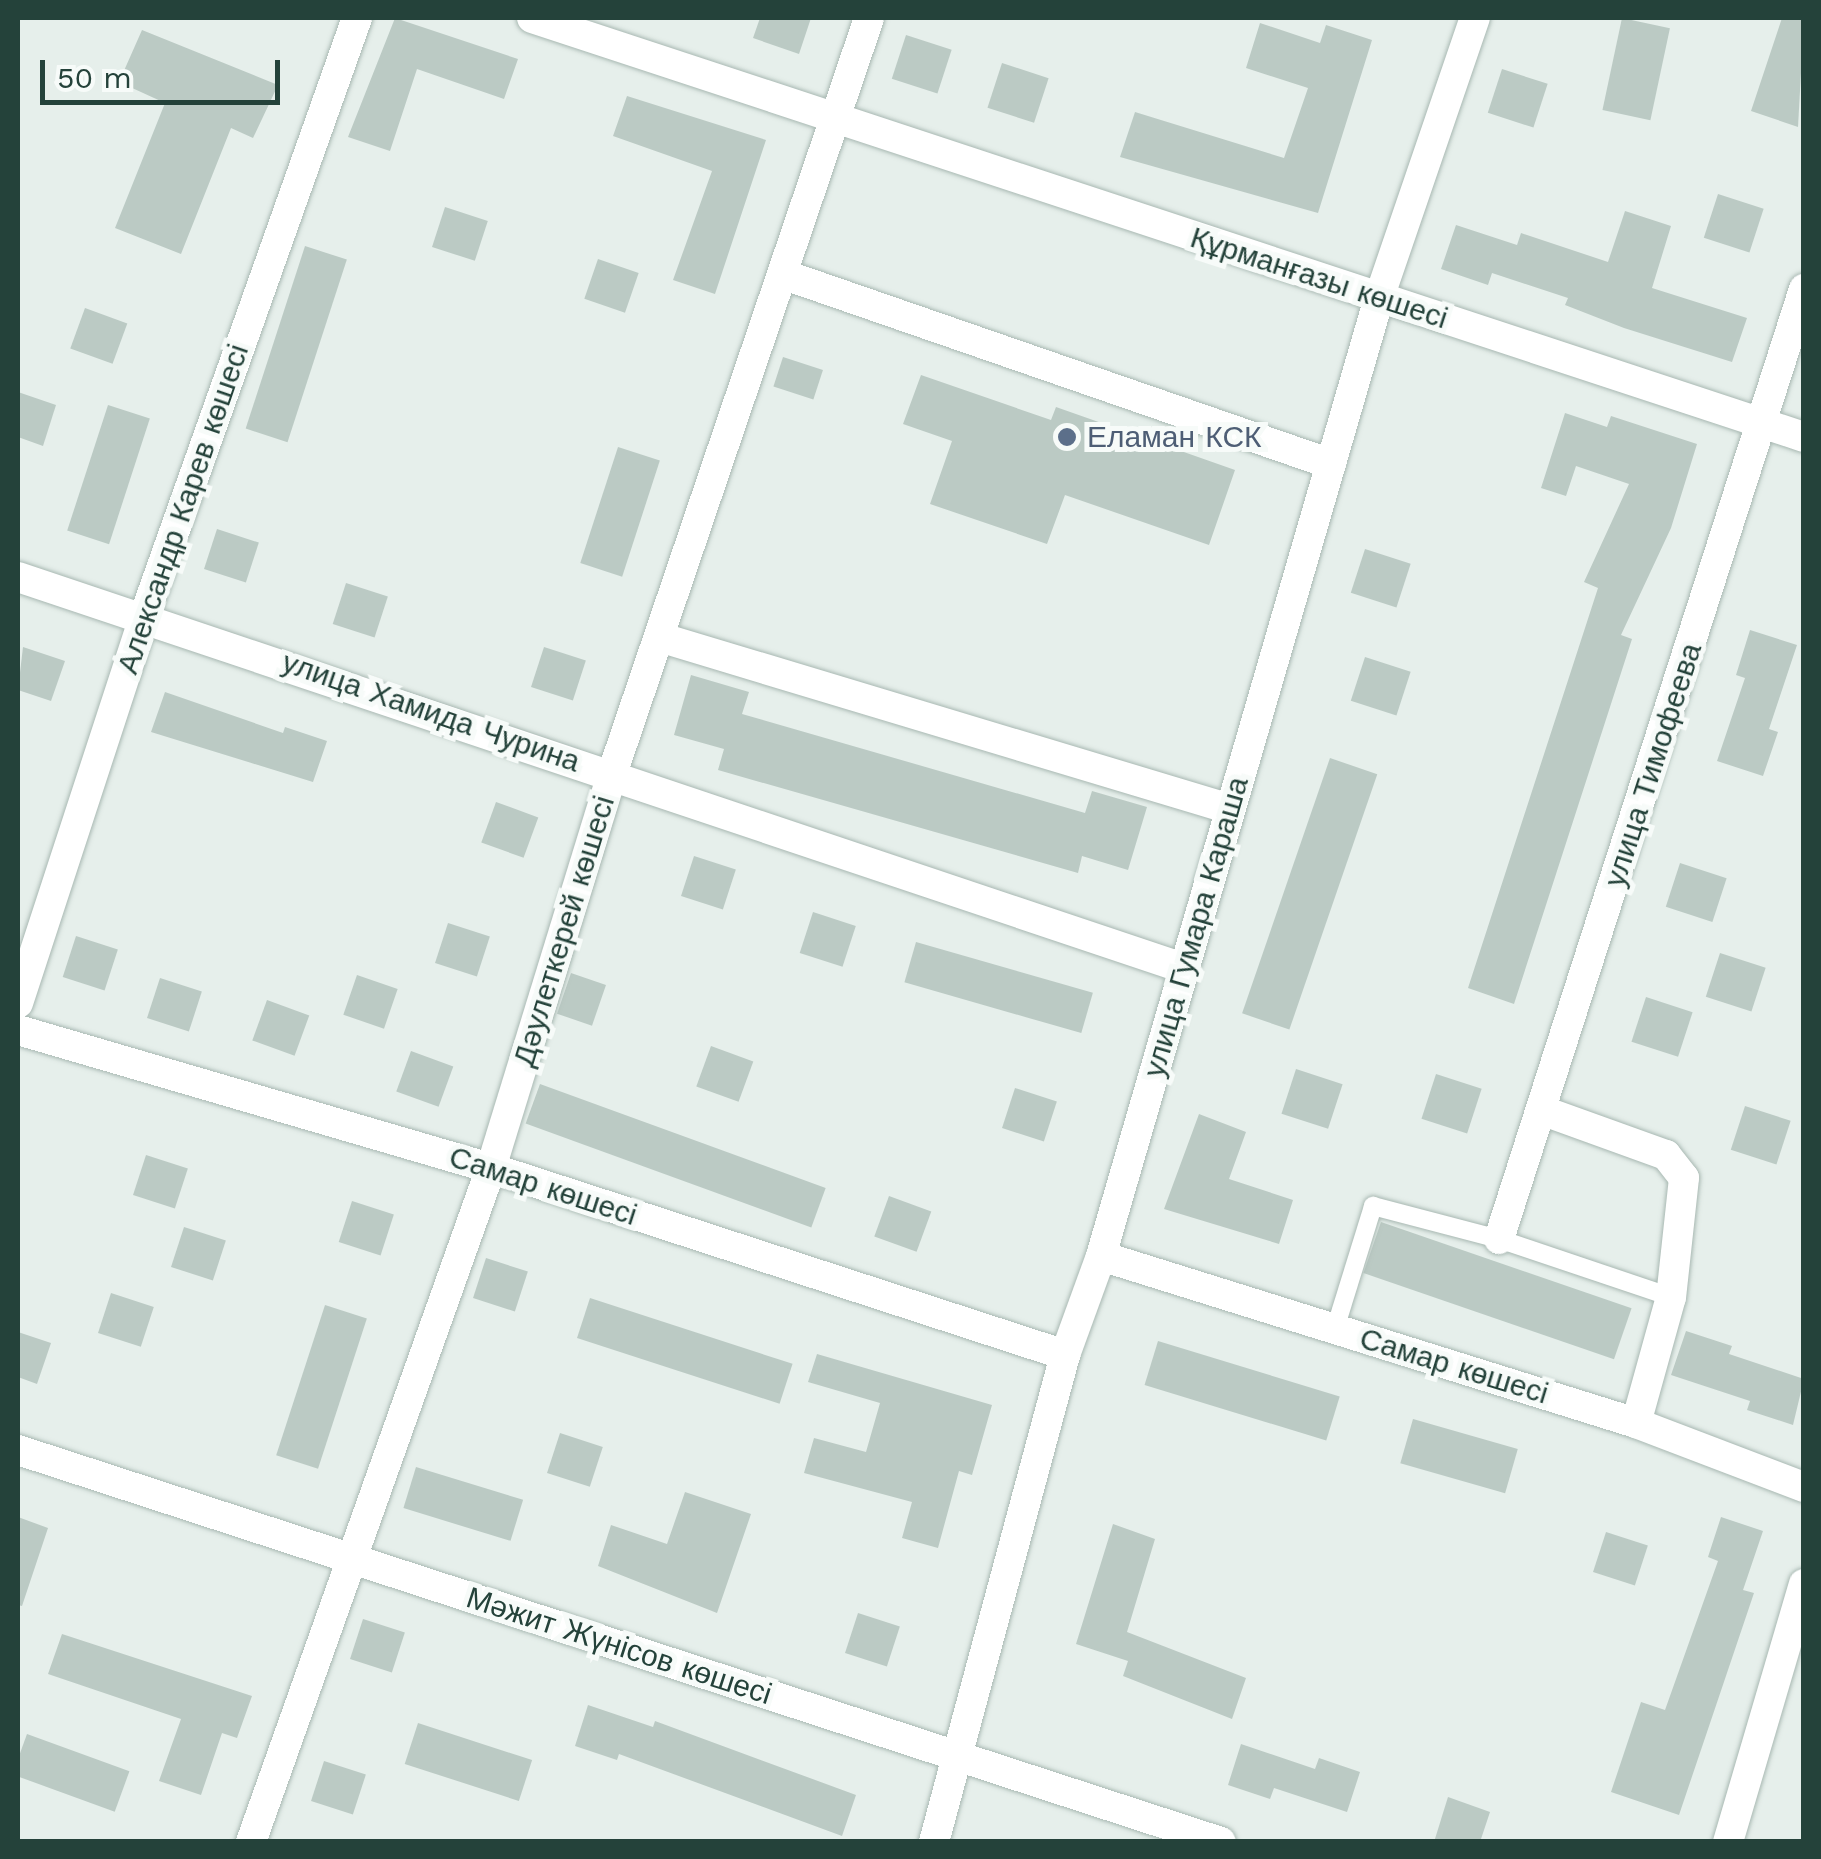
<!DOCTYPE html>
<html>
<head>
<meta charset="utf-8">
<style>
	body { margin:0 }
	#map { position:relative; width:1821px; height:1859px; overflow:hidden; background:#e6efeb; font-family:"Work Sans",sans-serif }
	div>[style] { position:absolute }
	.building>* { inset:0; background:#bbcac4; transform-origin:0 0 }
	.roads { filter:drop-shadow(0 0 2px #a8b8b2) drop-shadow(0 0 2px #a8b8b2) }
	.lane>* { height:18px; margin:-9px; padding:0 9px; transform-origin:9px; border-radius:9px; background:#fff }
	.street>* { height:30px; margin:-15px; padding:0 15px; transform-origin:15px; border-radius:15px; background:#fff }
	.secondary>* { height:30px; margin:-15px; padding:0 15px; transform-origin:15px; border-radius:15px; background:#fff }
	.dots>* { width:28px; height:28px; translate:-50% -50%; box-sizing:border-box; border:5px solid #f7fbf9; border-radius:50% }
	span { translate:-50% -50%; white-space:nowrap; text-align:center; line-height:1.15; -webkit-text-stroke:10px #f7fbf9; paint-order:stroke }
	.street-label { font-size:30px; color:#24423a }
	.service-label { font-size:30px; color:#4e5e75 }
	.left { translate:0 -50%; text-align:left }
	.frame { position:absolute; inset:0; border:20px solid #24423a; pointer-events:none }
	.scale { position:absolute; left:40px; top:60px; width:240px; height:45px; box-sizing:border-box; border:5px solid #24423a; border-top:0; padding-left:12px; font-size:30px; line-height:35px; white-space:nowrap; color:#24423a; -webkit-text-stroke:8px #f7fbf9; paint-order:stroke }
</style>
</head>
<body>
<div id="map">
	<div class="building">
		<i style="clip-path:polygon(395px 18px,518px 59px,504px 99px,417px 69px,390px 151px,348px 137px)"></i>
		<i style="clip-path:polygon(760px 18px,811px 18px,799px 54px,753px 38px)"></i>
		<i style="left:1622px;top:18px;width:49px;height:94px;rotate:12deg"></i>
		<i style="clip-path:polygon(1782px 18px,1804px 18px,1798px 127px,1751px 111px)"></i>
		<i style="clip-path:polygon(1260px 23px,1320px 43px,1326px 25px,1372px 40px,1318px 213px,1120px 157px,1135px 112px,1284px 158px,1308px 88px,1246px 68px)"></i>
		<i style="clip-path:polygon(142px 30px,278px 85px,253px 138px,231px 128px,181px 254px,115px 228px,165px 103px,119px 82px)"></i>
		<i style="left:906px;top:35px;width:48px;height:46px;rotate:18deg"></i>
		<i style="left:1002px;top:63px;width:49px;height:47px;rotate:18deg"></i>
		<i style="left:1502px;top:69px;width:48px;height:46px;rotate:18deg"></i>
		<i style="clip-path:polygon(627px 96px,766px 140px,715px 294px,673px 280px,712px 171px,613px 136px)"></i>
		<i style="left:1718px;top:194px;width:48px;height:46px;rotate:18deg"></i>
		<i style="left:445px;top:207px;width:45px;height:42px;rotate:18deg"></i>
		<i style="clip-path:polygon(1625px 211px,1671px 226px,1652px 288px,1747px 318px,1732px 362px,1624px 328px,1565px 305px,1568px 298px,1492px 273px,1488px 285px,1441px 269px,1456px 225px,1517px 245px,1521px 233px,1608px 262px)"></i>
		<i style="left:305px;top:246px;width:44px;height:192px;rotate:18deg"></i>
		<i style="left:598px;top:259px;width:43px;height:42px;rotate:19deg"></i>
		<i style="left:85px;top:308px;width:45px;height:43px;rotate:20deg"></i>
		<i style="left:783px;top:357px;width:42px;height:31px;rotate:18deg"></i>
		<i style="clip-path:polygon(921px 375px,1051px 420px,1056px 407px,1235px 470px,1209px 545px,1065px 495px,1047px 544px,930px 504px,952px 441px,903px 424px)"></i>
		<i style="clip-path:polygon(18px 392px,56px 405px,43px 446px,18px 437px)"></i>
		<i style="left:108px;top:405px;width:44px;height:132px;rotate:18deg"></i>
		<i style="clip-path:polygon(1565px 413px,1607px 427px,1611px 416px,1697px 444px,1671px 528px,1621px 635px,1632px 639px,1514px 1004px,1468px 988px,1598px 588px,1584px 582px,1629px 484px,1576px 466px,1566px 496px,1541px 488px)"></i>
		<i style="left:618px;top:447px;width:44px;height:122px;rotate:18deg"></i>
		<i style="left:217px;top:529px;width:44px;height:42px;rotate:18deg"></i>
		<i style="left:1365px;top:549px;width:48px;height:46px;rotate:18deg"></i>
		<i style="left:346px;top:583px;width:44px;height:43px;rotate:18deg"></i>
		<i style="clip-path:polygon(1750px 630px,1797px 645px,1769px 729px,1778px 732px,1763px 776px,1717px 761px,1745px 678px,1736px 675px)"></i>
		<i style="clip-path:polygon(23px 647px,65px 661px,51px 701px,18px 690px)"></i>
		<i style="left:544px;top:647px;width:44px;height:42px;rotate:18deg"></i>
		<i style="left:1365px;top:657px;width:48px;height:46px;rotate:18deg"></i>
		<i style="clip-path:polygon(691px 675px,749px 692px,742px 714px,1085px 813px,1092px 791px,1147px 807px,1128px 870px,1082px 856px,1078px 873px,718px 770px,724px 749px,674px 735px)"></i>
		<i style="clip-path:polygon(165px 692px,283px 733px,285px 727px,327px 741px,313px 782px,151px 732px)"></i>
		<i style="left:1330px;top:758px;width:50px;height:270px;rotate:19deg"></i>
		<i style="left:496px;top:802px;width:45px;height:43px;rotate:20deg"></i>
		<i style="left:694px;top:856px;width:44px;height:42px;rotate:18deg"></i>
		<i style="left:1680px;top:863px;width:49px;height:46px;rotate:18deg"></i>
		<i style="left:813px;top:912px;width:45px;height:43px;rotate:18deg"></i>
		<i style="left:448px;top:923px;width:44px;height:42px;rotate:18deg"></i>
		<i style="left:76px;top:936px;width:44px;height:43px;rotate:18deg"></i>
		<i style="left:916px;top:942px;width:184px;height:42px;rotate:16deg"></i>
		<i style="left:1720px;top:953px;width:48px;height:46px;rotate:18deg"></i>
		<i style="left:571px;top:973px;width:37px;height:43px;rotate:19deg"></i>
		<i style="left:357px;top:975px;width:43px;height:42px;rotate:19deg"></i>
		<i style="left:160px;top:978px;width:44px;height:42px;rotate:18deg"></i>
		<i style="left:1646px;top:997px;width:49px;height:47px;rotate:18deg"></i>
		<i style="left:267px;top:1000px;width:45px;height:43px;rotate:20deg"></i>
		<i style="left:711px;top:1046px;width:45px;height:43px;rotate:20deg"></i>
		<i style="left:411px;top:1051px;width:45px;height:43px;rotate:20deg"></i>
		<i style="left:1296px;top:1069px;width:49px;height:47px;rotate:18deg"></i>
		<i style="left:1436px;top:1074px;width:48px;height:47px;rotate:18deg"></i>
		<i style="left:540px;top:1084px;width:304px;height:42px;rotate:20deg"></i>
		<i style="left:1015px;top:1088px;width:44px;height:42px;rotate:18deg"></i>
		<i style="left:1745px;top:1106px;width:48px;height:46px;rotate:18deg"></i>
		<i style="clip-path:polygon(1199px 1114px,1246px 1132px,1229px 1179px,1293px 1200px,1279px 1244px,1164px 1209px)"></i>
		<i style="left:146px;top:1155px;width:44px;height:42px;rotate:18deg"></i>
		<i style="left:889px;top:1196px;width:45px;height:43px;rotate:20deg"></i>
		<i style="left:352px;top:1201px;width:44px;height:43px;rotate:18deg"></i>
		<i style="left:1381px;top:1222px;width:265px;height:54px;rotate:19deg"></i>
		<i style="left:184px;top:1227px;width:44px;height:42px;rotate:18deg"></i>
		<i style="left:486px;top:1258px;width:44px;height:42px;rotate:18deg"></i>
		<i style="left:111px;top:1293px;width:45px;height:42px;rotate:18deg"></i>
		<i style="left:590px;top:1298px;width:213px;height:42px;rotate:18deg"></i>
		<i style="left:325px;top:1305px;width:44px;height:158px;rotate:18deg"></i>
		<i style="clip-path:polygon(1686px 1331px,1732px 1346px,1729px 1354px,1804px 1379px,1793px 1425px,1747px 1410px,1750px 1401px,1671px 1375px)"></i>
		<i style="clip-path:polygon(18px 1332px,51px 1343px,37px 1384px,18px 1377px)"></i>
		<i style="left:1158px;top:1341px;width:190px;height:46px;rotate:17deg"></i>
		<i style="clip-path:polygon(817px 1354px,992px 1405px,972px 1475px,959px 1471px,938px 1548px,902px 1538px,912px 1502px,804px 1473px,814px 1438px,866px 1452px,880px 1403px,808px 1382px)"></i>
		<i style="left:1413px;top:1419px;width:109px;height:46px;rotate:16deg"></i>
		<i style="left:560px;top:1433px;width:45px;height:42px;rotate:18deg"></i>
		<i style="left:416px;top:1467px;width:112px;height:43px;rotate:17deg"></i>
		<i style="clip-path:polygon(685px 1492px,751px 1514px,717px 1613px,598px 1566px,611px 1525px,667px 1544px)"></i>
		<i style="clip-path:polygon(18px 1517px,48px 1528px,22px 1606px,18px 1605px)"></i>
		<i style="clip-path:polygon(1721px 1517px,1763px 1531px,1743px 1590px,1754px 1593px,1679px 1815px,1611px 1792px,1641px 1702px,1665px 1710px,1718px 1561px,1708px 1557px)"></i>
		<i style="clip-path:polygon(1113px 1524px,1155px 1539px,1127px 1632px,1246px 1678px,1232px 1719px,1123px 1676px,1128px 1661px,1076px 1644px)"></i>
		<i style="left:1606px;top:1532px;width:44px;height:42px;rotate:18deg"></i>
		<i style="left:858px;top:1613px;width:44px;height:42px;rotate:18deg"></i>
		<i style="left:363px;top:1619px;width:44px;height:42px;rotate:18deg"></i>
		<i style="clip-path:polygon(62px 1634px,252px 1696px,237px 1738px,222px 1733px,201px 1795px,159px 1781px,181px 1719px,48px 1674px)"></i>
		<i style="clip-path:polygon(588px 1705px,653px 1727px,655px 1721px,856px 1795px,842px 1836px,619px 1754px,617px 1760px,575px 1746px)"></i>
		<i style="left:418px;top:1723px;width:120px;height:43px;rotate:18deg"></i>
		<i style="left:27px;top:1734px;width:109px;height:43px;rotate:20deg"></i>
		<i style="clip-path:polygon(1241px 1744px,1315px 1769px,1319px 1758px,1360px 1772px,1347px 1812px,1274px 1788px,1270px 1799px,1228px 1785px)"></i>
		<i style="left:324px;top:1761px;width:44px;height:42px;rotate:18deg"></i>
		<i style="clip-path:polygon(1448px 1797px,1490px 1812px,1480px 1842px,1434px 1842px)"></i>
	</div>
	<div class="roads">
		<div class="lane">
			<i style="left:1335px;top:1329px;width:129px;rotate:-72.8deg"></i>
			<i style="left:1373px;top:1206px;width:130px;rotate:14.7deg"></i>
			<i style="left:1499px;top:1239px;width:182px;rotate:18.6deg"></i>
		</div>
		<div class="street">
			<i style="left:782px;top:274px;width:581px;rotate:19.09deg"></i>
			<i style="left:18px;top:577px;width:1229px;rotate:18.55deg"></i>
			<i style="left:659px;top:637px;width:596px;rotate:16.76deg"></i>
			<i style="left:18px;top:1003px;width:409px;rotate:-71.9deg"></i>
			<i style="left:145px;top:614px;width:633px;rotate:-70.42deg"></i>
			<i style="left:18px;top:1030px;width:493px;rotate:16.3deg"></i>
			<i style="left:491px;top:1168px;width:604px;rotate:18.04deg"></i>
			<i style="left:1541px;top:1110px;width:133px;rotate:19.8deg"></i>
			<i style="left:1666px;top:1155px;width:29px;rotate:52deg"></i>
			<i style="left:1684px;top:1178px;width:120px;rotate:96.2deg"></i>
			<i style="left:1671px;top:1297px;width:131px;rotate:105.5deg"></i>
			<i style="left:1499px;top:1239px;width:998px;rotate:-72.2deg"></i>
			<i style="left:1101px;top:1256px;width:560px;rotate:17.34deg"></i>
			<i style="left:1636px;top:1423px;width:180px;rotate:20.9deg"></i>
			<i style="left:18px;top:1450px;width:1265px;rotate:18.05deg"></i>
			<i style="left:251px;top:1842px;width:715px;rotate:-70.4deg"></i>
			<i style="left:491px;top:1168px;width:412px;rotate:-72.9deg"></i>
			<i style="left:612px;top:774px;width:798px;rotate:-71.22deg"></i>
			<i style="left:934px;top:1842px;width:504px;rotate:-74.94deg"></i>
			<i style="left:1065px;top:1355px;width:105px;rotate:-70deg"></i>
			<i style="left:1101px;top:1256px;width:998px;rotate:-73.82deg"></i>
			<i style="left:1379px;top:298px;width:296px;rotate:-71.1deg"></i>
			<i style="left:1728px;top:1842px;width:269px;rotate:-73.6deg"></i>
		</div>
		<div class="secondary">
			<i style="left:532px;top:18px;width:1339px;rotate:18.23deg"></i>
		</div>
	</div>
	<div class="dots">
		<i style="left:1067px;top:437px;background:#5c6f8a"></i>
	</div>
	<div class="street-label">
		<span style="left:1319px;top:278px;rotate:18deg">Құрманғазы көшесі</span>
		<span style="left:183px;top:509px;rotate:-71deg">Александр Карев көшесі</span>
		<span style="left:431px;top:712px;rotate:19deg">улица Хамида Чурина</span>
		<span style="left:1653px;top:765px;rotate:-72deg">улица Тимофеева</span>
		<span style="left:1196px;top:927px;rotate:-74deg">улица Гумара Караша</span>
		<span style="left:564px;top:931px;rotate:-73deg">Дәулеткерей көшесі</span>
		<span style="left:543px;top:1186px;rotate:18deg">Самар көшесі</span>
		<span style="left:1454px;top:1366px;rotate:17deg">Самар көшесі</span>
		<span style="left:619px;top:1646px;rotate:18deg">Мәжит Жүнісов көшесі</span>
	</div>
	<div class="service-label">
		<span class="left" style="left:1087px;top:437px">Еламан КСК</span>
	</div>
	<div class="frame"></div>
	<div class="scale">50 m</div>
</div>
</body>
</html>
